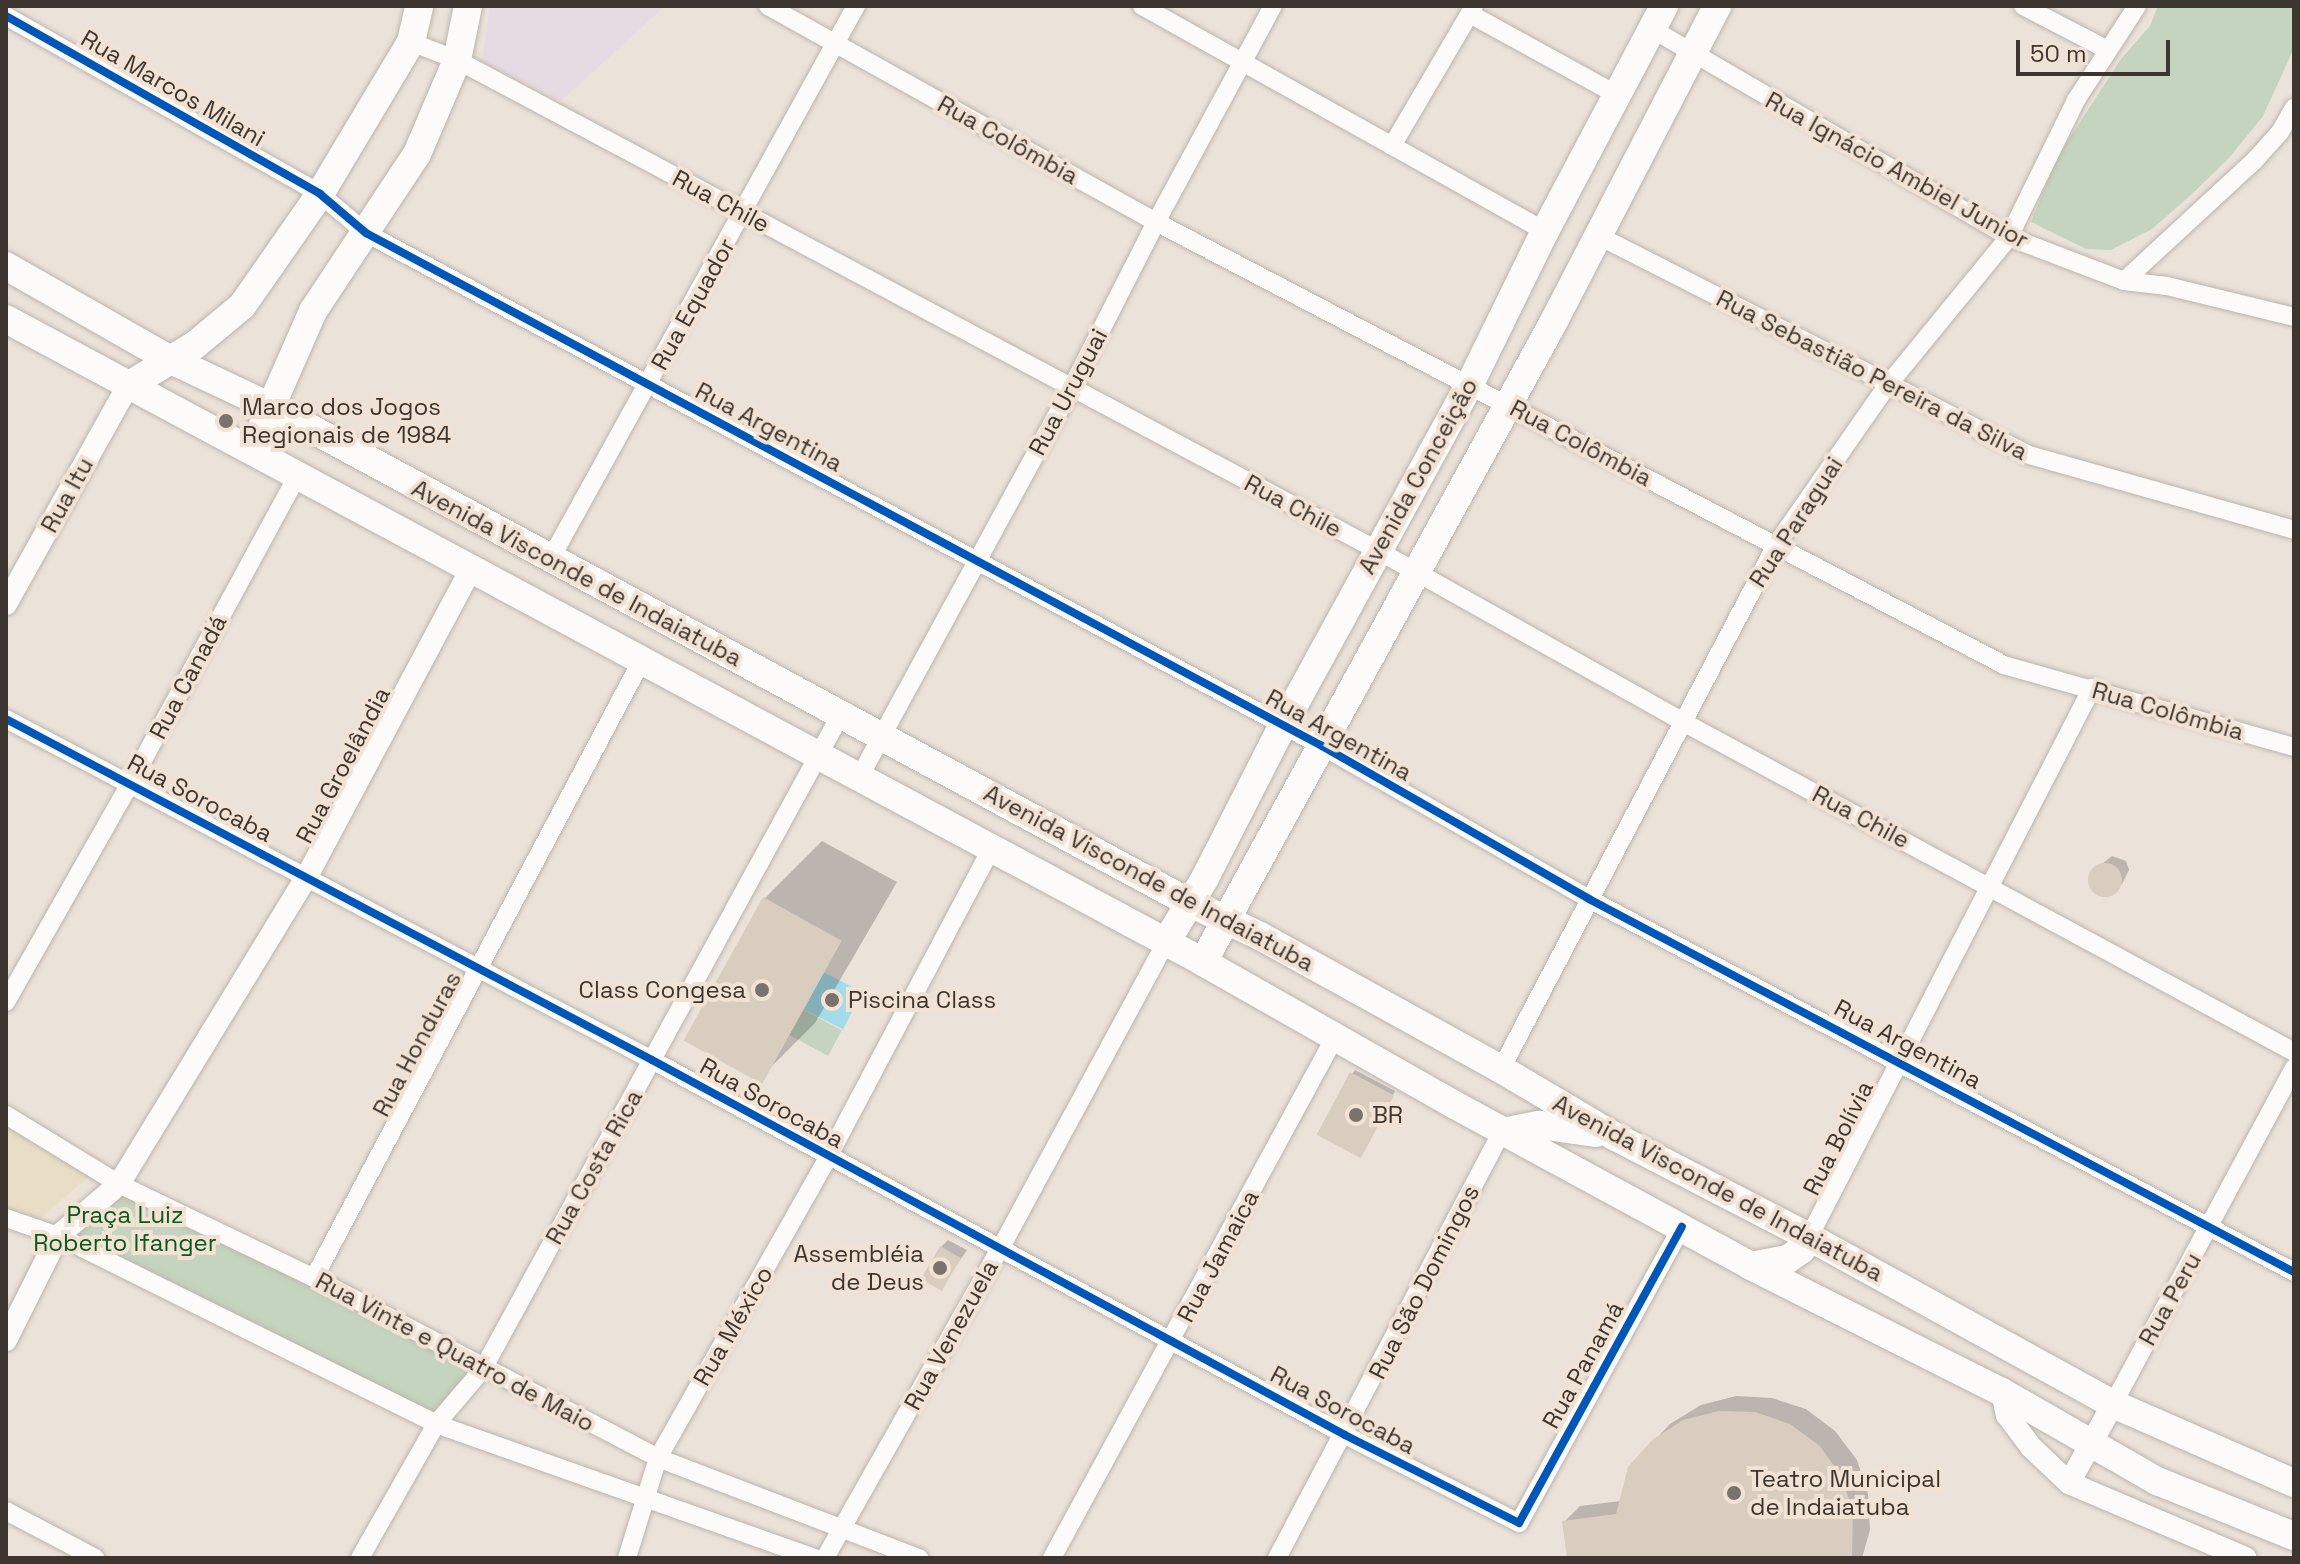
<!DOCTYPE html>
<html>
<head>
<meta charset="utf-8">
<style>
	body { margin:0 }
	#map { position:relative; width:2300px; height:1564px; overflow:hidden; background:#ebe2da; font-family:"Space Grotesk",sans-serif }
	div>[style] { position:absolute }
	.industrial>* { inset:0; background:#e6dbe3 }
	.green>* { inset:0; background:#c5d4be; transform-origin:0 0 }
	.sand>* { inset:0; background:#e8dec6 }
	.water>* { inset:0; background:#a4dbea; transform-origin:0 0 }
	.shadow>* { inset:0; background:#0003 }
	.building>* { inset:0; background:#d8cdbe; transform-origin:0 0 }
	.round { border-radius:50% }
	.roads { filter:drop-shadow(0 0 2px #bbb4ad) drop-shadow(0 0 2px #bbb4ad) }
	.minor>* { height:18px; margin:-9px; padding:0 9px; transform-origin:9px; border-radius:9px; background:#fcfbf9 }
	.tertiary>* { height:22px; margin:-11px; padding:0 11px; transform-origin:11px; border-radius:11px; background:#fcfbf9 }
	.primary>* { height:28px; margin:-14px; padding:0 14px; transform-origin:14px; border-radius:14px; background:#fcfbf9 }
	.cycleway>* { height:8px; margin:-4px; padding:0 4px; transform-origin:4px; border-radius:4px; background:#0057b8 }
	.dots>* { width:22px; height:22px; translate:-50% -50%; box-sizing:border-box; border:4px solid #f2e2d3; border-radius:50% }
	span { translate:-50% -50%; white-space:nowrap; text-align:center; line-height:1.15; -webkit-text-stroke:8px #f2e2d3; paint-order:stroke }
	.street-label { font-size:24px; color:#3d3630 }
	.poi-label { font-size:24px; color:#3d3630 }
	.left { translate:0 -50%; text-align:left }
	.right { translate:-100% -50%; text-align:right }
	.park-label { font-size:24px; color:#0a581b }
	.frame { position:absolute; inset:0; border:8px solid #3d3630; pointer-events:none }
	.scale { position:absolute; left:2016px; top:40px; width:154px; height:36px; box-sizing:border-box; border:4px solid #3d3630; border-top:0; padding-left:10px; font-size:24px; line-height:28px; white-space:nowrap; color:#3d3630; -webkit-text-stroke:6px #f2e2d3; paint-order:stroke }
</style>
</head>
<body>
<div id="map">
	<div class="industrial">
		<i style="clip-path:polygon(490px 6px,665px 6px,561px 101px,482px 62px)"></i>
	</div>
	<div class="green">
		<i style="clip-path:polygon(2158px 6px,2294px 6px,2294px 48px,2263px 116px,2229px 158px,2192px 194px,2152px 229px,2111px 250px,2086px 249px,2031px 222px,2058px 156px,2121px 59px,2150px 26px)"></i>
		<i style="left:802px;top:1009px;width:45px;height:29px;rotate:28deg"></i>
		<i style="clip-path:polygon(119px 1184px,483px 1369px,436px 1424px,58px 1236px)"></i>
	</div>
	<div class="sand">
		<i style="clip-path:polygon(6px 1121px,94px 1172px,36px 1222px,6px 1212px)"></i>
	</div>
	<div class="water">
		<i style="left:823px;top:972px;width:44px;height:42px;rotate:27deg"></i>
	</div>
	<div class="shadow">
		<i style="clip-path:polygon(822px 841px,897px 882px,815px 1023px,758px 1080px,685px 1039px,765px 898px)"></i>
		<i style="clip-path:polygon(2112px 856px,2126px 861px,2129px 870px,2122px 884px,2104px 895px,2095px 891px,2090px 882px,2092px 872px)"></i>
		<i style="clip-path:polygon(1355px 1070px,1395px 1091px,1364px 1151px,1352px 1074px)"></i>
		<i style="clip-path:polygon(948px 1240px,967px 1250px,941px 1287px,941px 1247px)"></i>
		<i style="clip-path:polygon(1736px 1396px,1772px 1398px,1806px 1409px,1835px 1431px,1857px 1460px,1868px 1494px,1870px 1530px,1862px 1558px,1569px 1558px,1564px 1522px,1580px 1506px,1621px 1501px,1654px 1441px,1670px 1424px,1701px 1405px)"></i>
	</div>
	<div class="building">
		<i class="round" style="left:2088px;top:863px;width:34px;height:34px"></i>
		<i style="left:763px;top:897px;width:90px;height:164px;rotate:29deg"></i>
		<i style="left:1350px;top:1072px;width:50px;height:71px;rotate:28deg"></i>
		<i style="left:940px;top:1246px;width:24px;height:38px;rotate:30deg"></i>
		<i style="clip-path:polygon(1719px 1411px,1755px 1412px,1790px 1424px,1820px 1446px,1841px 1476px,1853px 1510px,1852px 1558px,1567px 1558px,1562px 1521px,1616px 1514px,1628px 1467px,1652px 1440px,1683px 1420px)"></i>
	</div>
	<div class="roads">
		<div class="minor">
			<i style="left:768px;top:6px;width:444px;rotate:29.1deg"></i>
			<i style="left:1156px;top:222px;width:957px;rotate:27.58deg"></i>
			<i style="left:2004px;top:665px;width:301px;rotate:15.8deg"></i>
			<i style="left:1142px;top:6px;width:462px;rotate:29.2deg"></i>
			<i style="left:2023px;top:6px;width:93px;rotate:27.4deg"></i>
			<i style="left:1470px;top:14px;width:170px;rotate:28.8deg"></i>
			<i style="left:6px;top:16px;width:361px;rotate:29.5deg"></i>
			<i style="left:320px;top:194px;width:60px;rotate:40.3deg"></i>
			<i style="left:366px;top:233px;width:1085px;rotate:28.22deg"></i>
			<i style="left:1322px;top:746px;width:308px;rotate:29.8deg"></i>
			<i style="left:1589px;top:899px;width:798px;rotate:27.88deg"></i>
			<i style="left:1652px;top:29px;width:413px;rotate:30.2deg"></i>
			<i style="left:2009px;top:237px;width:123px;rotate:20.9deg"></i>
			<i style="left:2124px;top:281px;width:43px;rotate:6.6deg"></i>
			<i style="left:2167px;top:286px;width:131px;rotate:13.7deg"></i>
			<i style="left:411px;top:42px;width:49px;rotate:21.4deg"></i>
			<i style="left:457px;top:60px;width:1042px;rotate:28.04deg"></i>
			<i style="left:1377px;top:550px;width:351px;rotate:29.3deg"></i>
			<i style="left:1683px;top:722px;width:694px;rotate:28.37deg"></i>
			<i style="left:1392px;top:146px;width:162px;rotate:-59.6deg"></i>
			<i style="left:1599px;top:236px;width:479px;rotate:27deg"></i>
			<i style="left:2026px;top:454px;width:279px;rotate:15.8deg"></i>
			<i style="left:2124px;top:281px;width:177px;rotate:-42.7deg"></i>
			<i style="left:2254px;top:161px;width:39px;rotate:-48deg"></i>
			<i style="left:2280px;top:132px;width:28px;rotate:-60deg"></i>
			<i style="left:551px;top:558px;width:631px;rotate:-61.08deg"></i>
			<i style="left:6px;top:719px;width:730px;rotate:27.83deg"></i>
			<i style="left:652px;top:1060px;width:788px;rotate:28.42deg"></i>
			<i style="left:1345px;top:1435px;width:195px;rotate:26.8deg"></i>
			<i style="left:1519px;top:1523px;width:338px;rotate:-61.2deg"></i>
			<i style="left:860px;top:776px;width:441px;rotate:-61.4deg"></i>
			<i style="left:1071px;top:389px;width:187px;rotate:-63deg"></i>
			<i style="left:1156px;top:222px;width:246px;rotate:-61.6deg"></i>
			<i style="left:6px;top:1002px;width:251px;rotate:-60.4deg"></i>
			<i style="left:130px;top:784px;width:352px;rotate:-61.5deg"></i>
			<i style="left:1501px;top:1069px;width:592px;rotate:-62.31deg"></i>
			<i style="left:1776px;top:545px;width:194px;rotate:-55.1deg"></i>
			<i style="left:1887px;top:386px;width:193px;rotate:-50.7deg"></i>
			<i style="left:2009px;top:237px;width:153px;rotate:-63.9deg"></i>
			<i style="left:2076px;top:100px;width:112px;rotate:-57deg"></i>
			<i style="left:6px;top:1115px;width:132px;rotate:31.4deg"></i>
			<i style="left:119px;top:1184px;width:216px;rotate:25.7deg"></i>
			<i style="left:314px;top:1278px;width:388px;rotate:27.6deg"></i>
			<i style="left:658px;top:1458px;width:280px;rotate:21deg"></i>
			<i style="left:6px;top:1218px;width:55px;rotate:19.1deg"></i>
			<i style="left:58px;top:1236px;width:422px;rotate:26.4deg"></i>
			<i style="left:436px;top:1424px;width:401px;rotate:19.5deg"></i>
			<i style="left:1809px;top:1237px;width:618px;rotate:-62.73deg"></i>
			<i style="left:314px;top:1278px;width:702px;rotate:-62.05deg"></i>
			<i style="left:2113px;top:1404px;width:382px;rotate:-61.7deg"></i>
			<i style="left:6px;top:1511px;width:101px;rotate:27.8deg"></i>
			<i style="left:360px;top:1558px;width:154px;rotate:-60.4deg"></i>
			<i style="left:436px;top:1424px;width:72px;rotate:-49.5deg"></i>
			<i style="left:483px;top:1369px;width:746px;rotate:-61.34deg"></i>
			<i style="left:627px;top:1558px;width:105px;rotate:-72.8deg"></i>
			<i style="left:658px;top:1458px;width:346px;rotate:-60.5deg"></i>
			<i style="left:828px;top:1157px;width:351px;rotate:-62.1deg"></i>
			<i style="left:825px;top:1558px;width:353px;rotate:-60.5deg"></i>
			<i style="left:999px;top:1251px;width:351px;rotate:-61.6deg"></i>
			<i style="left:1052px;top:1558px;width:593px;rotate:-61.49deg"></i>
			<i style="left:1277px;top:1558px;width:482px;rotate:-62.2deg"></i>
		</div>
		<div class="tertiary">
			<i style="left:6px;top:604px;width:250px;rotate:-60.8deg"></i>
			<i style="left:6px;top:1340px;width:116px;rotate:-63.4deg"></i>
			<i style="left:58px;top:1236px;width:80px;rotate:-40.4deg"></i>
			<i style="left:119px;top:1184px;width:359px;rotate:-58.6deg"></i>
			<i style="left:306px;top:878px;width:353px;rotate:-61.9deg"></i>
			<i style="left:2002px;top:1392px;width:24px;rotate:78deg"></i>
			<i style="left:2007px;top:1415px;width:40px;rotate:53deg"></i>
			<i style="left:2031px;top:1447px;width:52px;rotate:43.5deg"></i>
			<i style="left:2069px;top:1483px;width:192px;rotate:23deg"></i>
			<i style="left:2069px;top:1483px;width:90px;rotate:-60.9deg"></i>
		</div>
		<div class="primary">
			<i style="left:6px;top:266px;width:188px;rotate:29.7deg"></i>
			<i style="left:169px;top:359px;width:113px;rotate:25.2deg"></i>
			<i style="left:271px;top:407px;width:1044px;rotate:28.36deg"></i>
			<i style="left:1190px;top:903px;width:77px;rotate:25.2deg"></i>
			<i style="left:1260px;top:936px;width:275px;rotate:28.9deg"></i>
			<i style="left:1501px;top:1069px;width:131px;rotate:30.7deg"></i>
			<i style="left:1614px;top:1136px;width:220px;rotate:27.4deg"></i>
			<i style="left:1809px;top:1237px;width:347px;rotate:28.8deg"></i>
			<i style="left:2113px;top:1404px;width:197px;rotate:23.6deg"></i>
			<i style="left:6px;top:319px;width:1359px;rotate:28.24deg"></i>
			<i style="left:1203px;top:962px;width:288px;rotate:29.6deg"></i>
			<i style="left:1453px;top:1104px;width:339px;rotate:28.5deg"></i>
			<i style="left:1751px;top:1266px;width:281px;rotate:26.7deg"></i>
			<i style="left:2002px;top:1392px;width:179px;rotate:29.9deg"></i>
			<i style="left:2157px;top:1481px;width:148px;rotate:21.9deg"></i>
			<i style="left:128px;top:386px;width:79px;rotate:-31.5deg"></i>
			<i style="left:195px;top:345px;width:61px;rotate:-39.7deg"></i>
			<i style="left:242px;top:306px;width:136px;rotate:-55.1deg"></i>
			<i style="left:320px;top:194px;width:177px;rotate:-59.1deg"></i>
			<i style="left:411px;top:42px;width:37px;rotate:-77deg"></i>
			<i style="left:252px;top:450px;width:152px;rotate:-66.3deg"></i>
			<i style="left:313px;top:311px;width:188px;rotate:-56.5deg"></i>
			<i style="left:417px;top:154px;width:102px;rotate:-66.9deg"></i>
			<i style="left:457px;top:60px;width:55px;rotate:-78.5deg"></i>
			<i style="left:1166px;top:942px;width:75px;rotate:-58.6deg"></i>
			<i style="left:1205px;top:878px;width:169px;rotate:-63deg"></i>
			<i style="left:1282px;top:727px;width:389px;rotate:-61.3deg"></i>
			<i style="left:1469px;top:386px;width:173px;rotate:-63.9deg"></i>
			<i style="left:1545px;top:231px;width:255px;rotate:-62.1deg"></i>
			<i style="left:1203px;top:962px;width:729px;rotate:-61.29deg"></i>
			<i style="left:1553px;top:323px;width:357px;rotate:-62.6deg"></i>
			<i style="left:1502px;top:1132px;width:38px;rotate:-11deg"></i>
			<i style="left:1539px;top:1125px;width:58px;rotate:8deg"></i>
			<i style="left:1751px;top:1266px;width:38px;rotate:-11deg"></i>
			<i style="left:1788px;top:1259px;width:16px;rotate:-35deg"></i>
			<i style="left:1801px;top:1250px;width:15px;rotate:-58deg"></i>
		</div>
	</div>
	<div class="cycleway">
		<i style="left:6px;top:16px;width:361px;rotate:29.5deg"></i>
		<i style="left:320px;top:194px;width:60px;rotate:40.3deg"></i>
		<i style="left:366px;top:233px;width:1085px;rotate:28.22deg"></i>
		<i style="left:1322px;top:746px;width:308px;rotate:29.8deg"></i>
		<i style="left:1589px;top:899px;width:798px;rotate:27.88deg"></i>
		<i style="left:6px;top:719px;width:730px;rotate:27.83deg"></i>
		<i style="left:652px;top:1060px;width:788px;rotate:28.42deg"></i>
		<i style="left:1345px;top:1435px;width:195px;rotate:26.8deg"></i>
		<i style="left:1519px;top:1523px;width:338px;rotate:-61.2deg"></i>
	</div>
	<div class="dots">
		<i style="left:226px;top:421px;background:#7a726c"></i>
		<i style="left:762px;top:990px;background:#7a726c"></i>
		<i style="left:832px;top:1000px;background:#7a726c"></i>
		<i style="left:1356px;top:1115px;background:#7a726c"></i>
		<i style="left:940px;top:1268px;background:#7a726c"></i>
		<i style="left:1734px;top:1493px;background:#7a726c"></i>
	</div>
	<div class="street-label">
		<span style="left:173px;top:88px;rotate:30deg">Rua Marcos Milani</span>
		<span style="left:1008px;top:140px;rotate:29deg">Rua Colômbia</span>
		<span style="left:1897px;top:170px;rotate:29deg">Rua Ignácio Ambiel Junior</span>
		<span style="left:721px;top:201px;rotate:28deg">Rua Chile</span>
		<span style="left:693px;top:304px;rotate:-61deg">Rua Equador</span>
		<span style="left:1872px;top:375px;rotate:27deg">Rua Sebastião Pereira da Silva</span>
		<span style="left:1068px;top:392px;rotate:-62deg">Rua Uruguai</span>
		<span style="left:769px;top:427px;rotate:28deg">Rua Argentina</span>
		<span style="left:1581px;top:443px;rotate:28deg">Rua Colômbia</span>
		<span style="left:1418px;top:476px;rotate:-61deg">Avenida Conceição</span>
		<span style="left:67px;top:495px;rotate:-61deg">Rua Itu</span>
		<span style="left:1293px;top:506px;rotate:28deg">Rua Chile</span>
		<span style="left:1796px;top:522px;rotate:-57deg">Rua Paraguai</span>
		<span style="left:577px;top:573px;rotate:28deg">Avenida Visconde de Indaiatuba</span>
		<span style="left:188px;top:677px;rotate:-62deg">Rua Canadá</span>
		<span style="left:2168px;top:711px;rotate:16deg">Rua Colômbia</span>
		<span style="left:1339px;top:735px;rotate:29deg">Rua Argentina</span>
		<span style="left:343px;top:765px;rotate:-62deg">Rua Groelândia</span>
		<span style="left:200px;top:798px;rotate:28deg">Rua Sorocaba</span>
		<span style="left:1861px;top:817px;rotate:28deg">Rua Chile</span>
		<span style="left:1149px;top:878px;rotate:28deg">Avenida Visconde de Indaiatuba</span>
		<span style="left:417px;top:1044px;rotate:-62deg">Rua Honduras</span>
		<span style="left:1908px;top:1044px;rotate:28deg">Rua Argentina</span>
		<span style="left:772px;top:1103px;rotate:29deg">Rua Sorocaba</span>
		<span style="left:1838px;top:1138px;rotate:-63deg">Rua Bolívia</span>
		<span style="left:594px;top:1167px;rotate:-61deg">Rua Costa Rica</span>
		<span style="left:1718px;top:1188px;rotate:28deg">Avenida Visconde de Indaiatuba</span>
		<span style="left:1218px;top:1256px;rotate:-62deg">Rua Jamaica</span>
		<span style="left:1424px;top:1282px;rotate:-63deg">Rua São Domingos</span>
		<span style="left:2170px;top:1299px;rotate:-61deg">Rua Peru</span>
		<span style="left:733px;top:1326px;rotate:-60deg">Rua México</span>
		<span style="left:951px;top:1335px;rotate:-61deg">Rua Venezuela</span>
		<span style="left:455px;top:1352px;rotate:28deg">Rua Vinte e Quatro de Maio</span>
		<span style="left:1583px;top:1365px;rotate:-61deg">Rua Panamá</span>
		<span style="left:1343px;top:1410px;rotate:28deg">Rua Sorocaba</span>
	</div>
	<div class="poi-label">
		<span class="left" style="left:242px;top:421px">Marco dos Jogos<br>Regionais de 1984</span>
		<span class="right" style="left:746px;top:990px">Class Congesa</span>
		<span class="left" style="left:848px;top:1000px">Piscina Class</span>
		<span class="left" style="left:1372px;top:1115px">BR</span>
		<span class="right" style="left:924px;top:1268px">Assembléia<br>de Deus</span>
		<span class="left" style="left:1750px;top:1493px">Teatro Municipal<br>de Indaiatuba</span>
	</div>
	<div class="park-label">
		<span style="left:125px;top:1229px">Praça Luiz<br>Roberto Ifanger</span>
	</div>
	<div class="frame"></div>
	<div class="scale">50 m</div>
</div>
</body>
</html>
